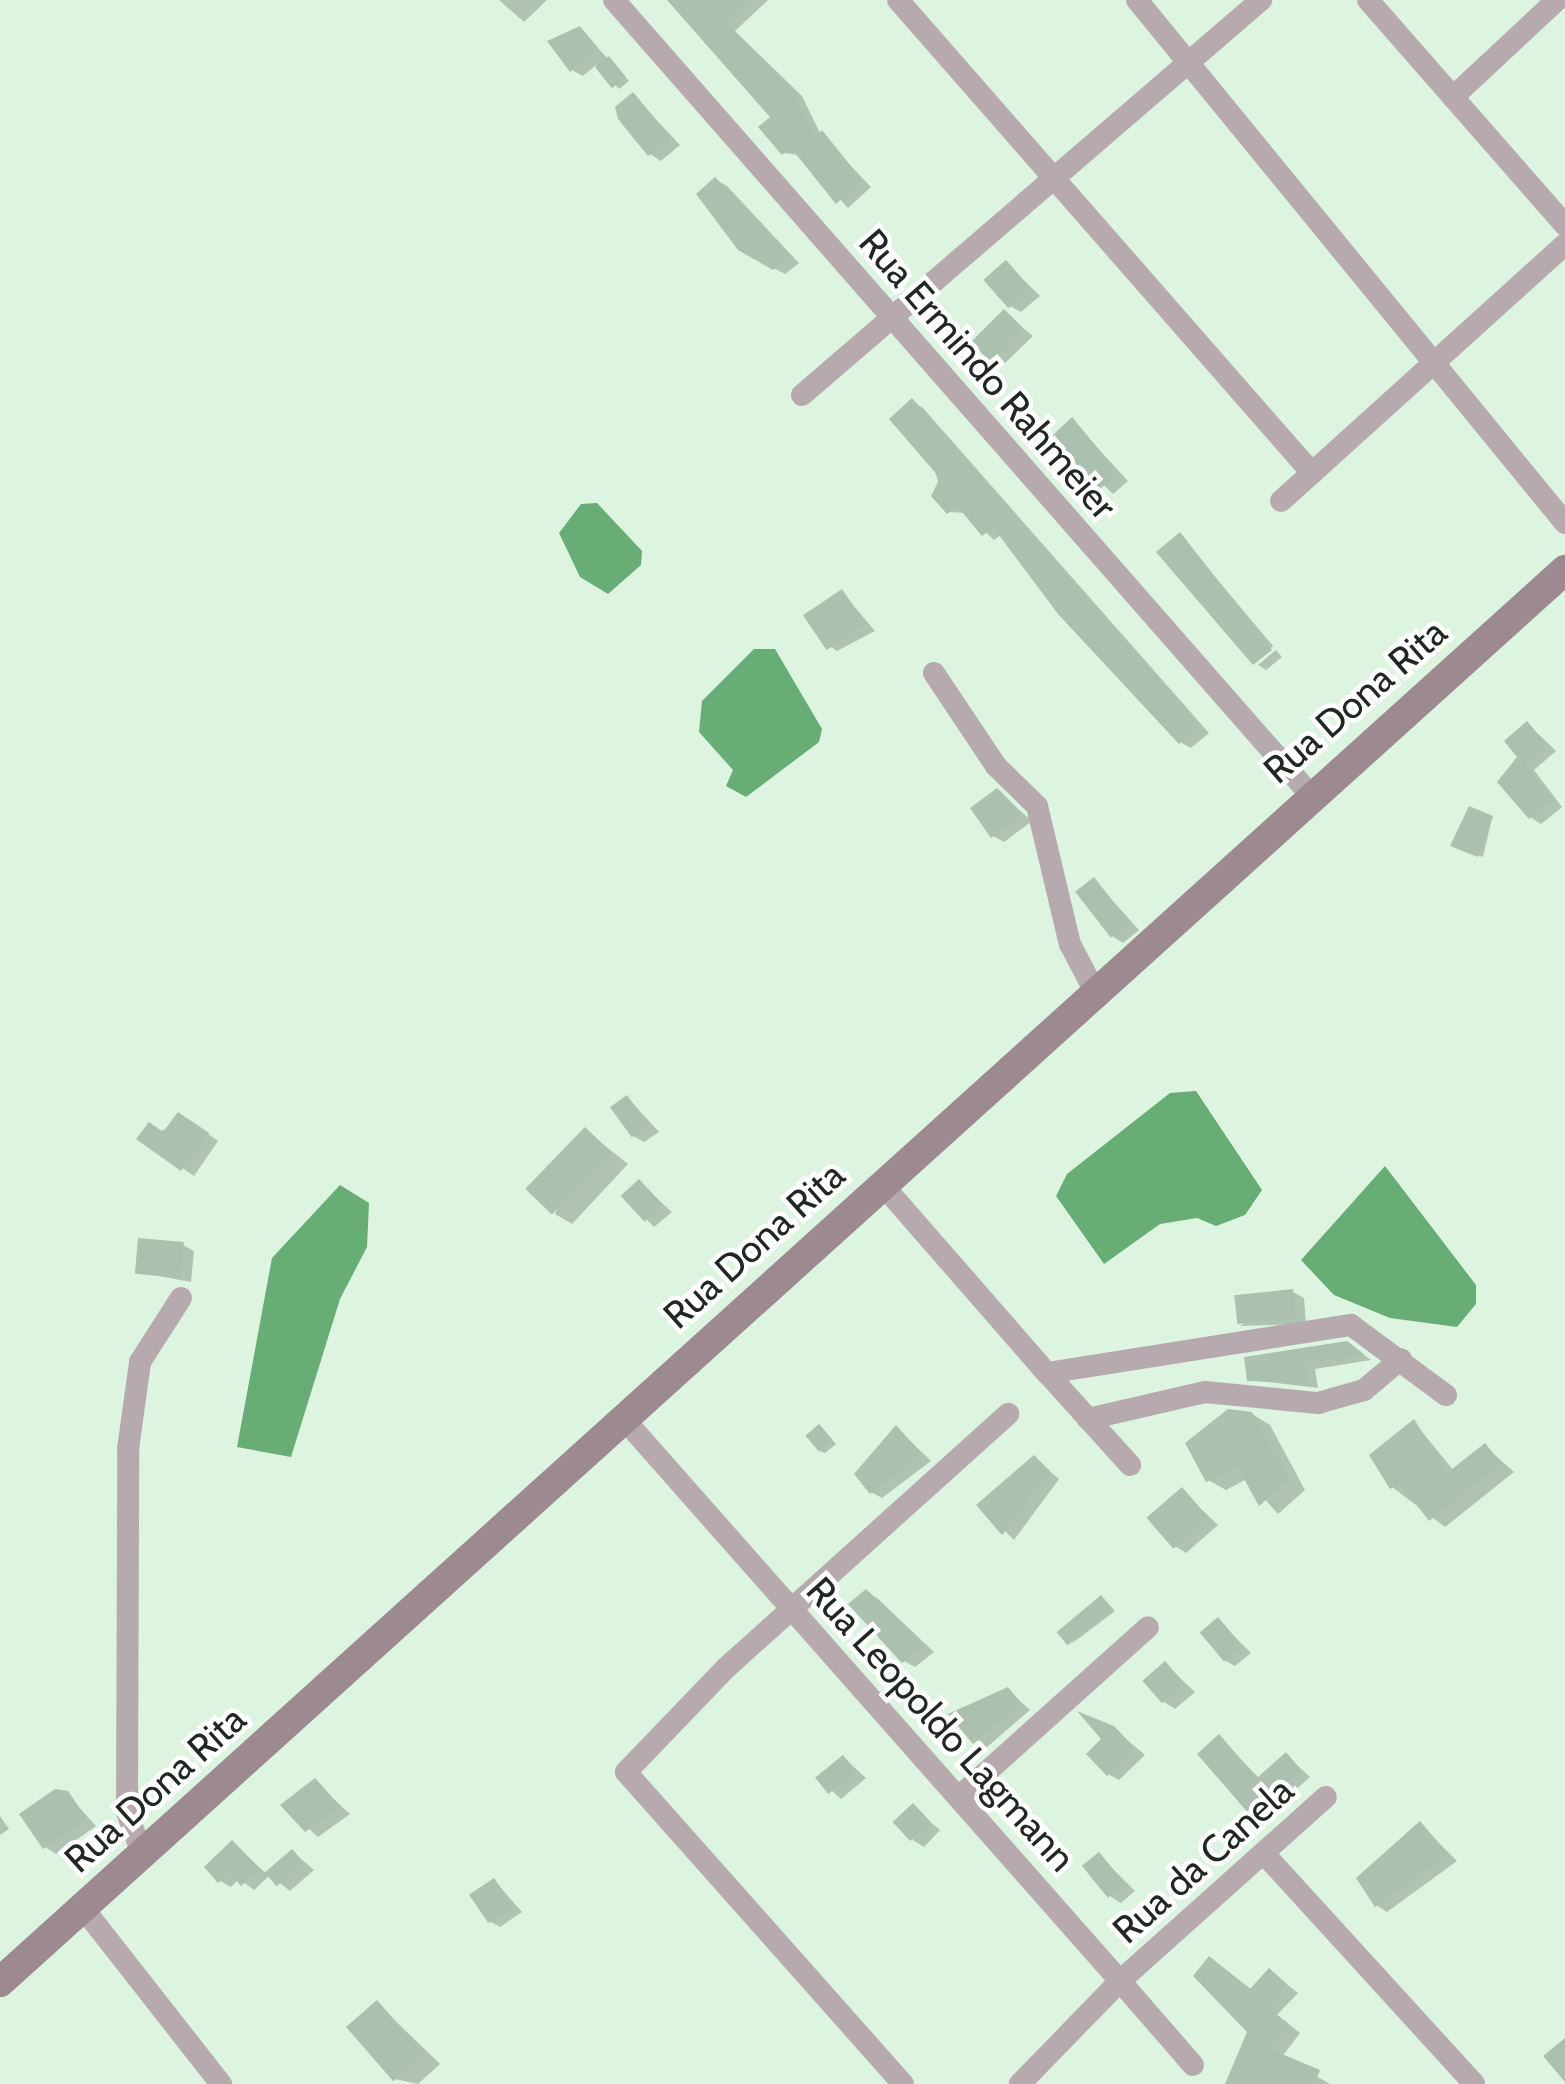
<!DOCTYPE html>
<html>
<head>
<meta charset="utf-8">
<style>
	body { margin:0 }
	#map { position:relative; width:1565px; height:2084px; overflow:hidden; background:#ddf4e0; font-family:Cabin,sans-serif }
	div>[style] { position:absolute }
	.water>* { inset:0; background:#68ad75 }
	.shadow>* { inset:0; background:#0003; transform-origin:0 0 }
	.building>* { inset:0; background:#abc0ae; transform-origin:0 0 }
	.street>* { height:22px; margin:-11px; padding:0 11px; transform-origin:11px; border-radius:11px; background:#b7aaae }
	.secondary>* { height:30px; margin:-15px; padding:0 15px; transform-origin:15px; border-radius:15px; background:#9d8a90 }
	span { translate:-50% -50%; white-space:nowrap; text-align:center; line-height:1.15; -webkit-text-stroke:9px #fff; paint-order:stroke }
	.street-label { font-size:38px; color:#202821 }
</style>
</head>
<body>
<div id="map">
	<div class="water">
		<i style="clip-path:polygon(597px 503px,642px 551px,641px 565px,608px 594px,580px 577px,559px 533px,581px 504px)"></i>
		<i style="clip-path:polygon(754px 649px,775px 649px,822px 729px,819px 742px,746px 797px,726px 786px,733px 770px,699px 732px,702px 701px)"></i>
		<i style="clip-path:polygon(1196px 1091px,1262px 1190px,1245px 1215px,1216px 1226px,1197px 1218px,1160px 1224px,1104px 1264px,1056px 1196px,1067px 1174px,1170px 1093px)"></i>
		<i style="clip-path:polygon(1385px 1166px,1476px 1285px,1476px 1304px,1457px 1327px,1390px 1318px,1334px 1295px,1301px 1260px)"></i>
		<i style="clip-path:polygon(340px 1185px,369px 1203px,367px 1247px,340px 1299px,291px 1457px,237px 1447px,272px 1258px)"></i>
	</div>
	<div class="shadow">
		<i style="clip-path:polygon(499px 0,547px 0,524px 22px)"></i>
		<i style="clip-path:polygon(671px 0,768px 0,735px 31px,802px 96px,821px 135px,871px 187px,848px 208px,799px 155px,784px 153px,774px 117px)"></i>
		<i style="clip-path:polygon(580px 29px,629px 81px,619px 89px,596px 65px,583px 76px,572px 70px)"></i>
		<i style="clip-path:polygon(633px 95px,680px 145px,661px 161px,650px 154px)"></i>
		<i style="clip-path:polygon(716px 180px,727px 186px,799px 263px,785px 274px,762px 262px)"></i>
		<i style="clip-path:polygon(1007px 264px,1040px 296px,1021px 312px,1010px 306px)"></i>
		<i style="clip-path:polygon(1004px 312px,1033px 336px,1000px 368px,989px 362px)"></i>
		<i style="clip-path:polygon(912px 401px,923px 408px,1209px 733px,1191px 748px,1180px 742px,1002px 534px,994px 540px,966px 513px,948px 512px)"></i>
		<i style="clip-path:polygon(1072px 420px,1128px 481px,1113px 494px,1054px 437px)"></i>
		<i style="left:1180px;top:535px;width:145px;height:26px;rotate:50deg"></i>
		<i style="clip-path:polygon(842px 592px,875px 631px,837px 651px,826px 644px)"></i>
		<i style="clip-path:polygon(1276px 650px,1282px 657px,1266px 670px,1258px 665px)"></i>
		<i style="clip-path:polygon(1528px 724px,1556px 751px,1534px 770px,1562px 807px,1541px 824px,1530px 817px,1521px 757px)"></i>
		<i style="clip-path:polygon(997px 791px,1032px 821px,1004px 842px,993px 836px)"></i>
		<i style="clip-path:polygon(1492px 818px,1483px 857px,1457px 848px)"></i>
		<i style="clip-path:polygon(1094px 880px,1139px 930px,1123px 943px,1112px 936px)"></i>
		<i style="clip-path:polygon(628px 1098px,659px 1132px,644px 1142px,633px 1136px)"></i>
		<i style="clip-path:polygon(190px 1121px,218px 1141px,194px 1176px,140px 1138px)"></i>
		<i style="clip-path:polygon(585px 1130px,628px 1164px,572px 1224px,555px 1214px)"></i>
		<i style="clip-path:polygon(639px 1182px,672px 1212px,654px 1227px,623px 1195px)"></i>
		<i style="clip-path:polygon(183px 1245px,194px 1251px,191px 1282px,138px 1272px)"></i>
		<i style="clip-path:polygon(1293px 1292px,1304px 1298px,1306px 1324px,1240px 1326px)"></i>
		<i style="clip-path:polygon(1347px 1343px,1371px 1360px,1315px 1369px,1318px 1388px,1250px 1380px)"></i>
		<i style="clip-path:polygon(1252px 1414px,1270px 1425px,1305px 1490px,1278px 1514px,1247px 1479px,1226px 1490px,1208px 1480px)"></i>
		<i style="clip-path:polygon(1414px 1422px,1454px 1471px,1485px 1446px,1514px 1472px,1445px 1527px,1392px 1487px)"></i>
		<i style="clip-path:polygon(820px 1427px,836px 1444px,825px 1453px,820px 1451px)"></i>
		<i style="clip-path:polygon(897px 1428px,931px 1461px,882px 1498px,871px 1492px)"></i>
		<i style="clip-path:polygon(1034px 1458px,1059px 1479px,1014px 1540px,979px 1505px)"></i>
		<i style="clip-path:polygon(1182px 1491px,1218px 1525px,1186px 1553px,1175px 1546px)"></i>
		<i style="clip-path:polygon(866px 1592px,877px 1598px,934px 1652px,915px 1667px,904px 1661px)"></i>
		<i style="clip-path:polygon(1105px 1601px,1115px 1611px,1070px 1645px)"></i>
		<i style="clip-path:polygon(1218px 1620px,1251px 1653px,1235px 1666px,1224px 1660px)"></i>
		<i style="clip-path:polygon(1165px 1664px,1195px 1692px,1175px 1709px,1164px 1702px)"></i>
		<i style="clip-path:polygon(1008px 1690px,1030px 1710px,986px 1748px,951px 1715px)"></i>
		<i style="clip-path:polygon(1113px 1728px,1145px 1755px,1119px 1780px,1108px 1774px)"></i>
		<i style="clip-path:polygon(1219px 1737px,1260px 1779px,1286px 1755px,1310px 1777px,1262px 1820px)"></i>
		<i style="clip-path:polygon(844px 1758px,866px 1778px,841px 1799px,819px 1779px)"></i>
		<i style="clip-path:polygon(314px 1781px,350px 1814px,318px 1837px,283px 1805px)"></i>
		<i style="clip-path:polygon(67px 1794px,96px 1826px,56px 1854px,45px 1847px)"></i>
		<i style="clip-path:polygon(913px 1807px,940px 1830px,924px 1847px,913px 1840px)"></i>
		<i style="clip-path:polygon(0 1816px,9px 1829px,0 1835px)"></i>
		<i style="clip-path:polygon(1421px 1825px,1457px 1861px,1387px 1912px,1376px 1905px)"></i>
		<i style="clip-path:polygon(232px 1843px,268px 1875px,293px 1852px,314px 1870px,290px 1891px,270px 1875px,254px 1890px,239px 1879px,231px 1887px,220px 1881px)"></i>
		<i style="clip-path:polygon(1099px 1855px,1135px 1891px,1121px 1903px,1110px 1896px)"></i>
		<i style="clip-path:polygon(495px 1881px,522px 1912px,500px 1927px,489px 1921px)"></i>
		<i style="clip-path:polygon(1221px 1966px,1252px 1990px,1270px 1971px,1298px 1993px,1277px 2015px,1300px 2033px,1282px 2057px,1330px 2084px,1226px 2084px,1250px 2032px)"></i>
		<i style="clip-path:polygon(377px 2003px,440px 2064px,418px 2084px,395px 2079px)"></i>
	</div>
	<div class="building">
		<i style="clip-path:polygon(667px 0,750px 0,726px 24px,792px 88px,815px 137px,822px 130px,862px 180px,836px 204px,791px 148px,782px 155px,758px 127px,770px 117px)"></i>
		<i style="clip-path:polygon(580px 26px,598px 48px,570px 72px,547px 41px)"></i>
		<i style="left:609px;top:56px;width:27px;height:18px;rotate:51deg"></i>
		<i style="clip-path:polygon(633px 92px,671px 138px,648px 156px,618px 119px,615px 107px)"></i>
		<i style="clip-path:polygon(715px 177px,790px 255px,773px 270px,738px 250px,696px 194px)"></i>
		<i style="left:1006px;top:260px;width:38px;height:30px;rotate:49deg"></i>
		<i style="left:1004px;top:309px;width:28px;height:47px;rotate:45deg"></i>
		<i style="clip-path:polygon(912px 398px,1200px 726px,1179px 744px,1058px 614px,993px 527px,982px 536px,957px 506px,947px 514px,931px 496px,940px 478px,889px 419px)"></i>
		<i style="clip-path:polygon(1072px 417px,1118px 473px,1100px 489px,1051px 437px)"></i>
		<i style="clip-path:polygon(1180px 532px,1272px 650px,1253px 665px,1156px 552px)"></i>
		<i style="left:842px;top:589px;width:42px;height:47px;rotate:56deg"></i>
		<i style="clip-path:polygon(1527px 721px,1546px 744px,1525px 763px,1553px 800px,1529px 819px,1497px 782px,1517px 757px,1504px 741px)"></i>
		<i style="clip-path:polygon(997px 788px,1023px 814px,991px 838px,970px 808px)"></i>
		<i style="clip-path:polygon(1469px 806px,1493px 816px,1478px 857px,1450px 846px)"></i>
		<i style="left:1094px;top:877px;width:58px;height:24px;rotate:52deg"></i>
		<i style="left:627px;top:1095px;width:37px;height:21px;rotate:54deg"></i>
		<i style="clip-path:polygon(178px 1112px,209px 1133px,181px 1171px,136px 1139px,149px 1122px,163px 1132px)"></i>
		<i style="left:585px;top:1127px;width:37px;height:86px;rotate:44deg"></i>
		<i style="left:639px;top:1179px;width:35px;height:25px;rotate:47deg"></i>
		<i style="left:138px;top:1238px;width:46px;height:36px;rotate:5deg"></i>
		<i style="left:1293px;top:1289px;width:29px;height:59px;rotate:84deg"></i>
		<i style="clip-path:polygon(1347px 1341px,1365px 1355px,1305px 1363px,1308px 1383px,1247px 1381px,1244px 1357px)"></i>
		<i style="clip-path:polygon(1228px 1409px,1252px 1412px,1289px 1480px,1259px 1506px,1237px 1466px,1206px 1482px,1185px 1443px)"></i>
		<i style="clip-path:polygon(1414px 1419px,1447px 1473px,1485px 1443px,1501px 1463px,1429px 1521px,1400px 1483px,1390px 1489px,1369px 1455px)"></i>
		<i style="left:819px;top:1424px;width:21px;height:18px;rotate:49deg"></i>
		<i style="clip-path:polygon(896px 1425px,922px 1454px,870px 1494px,854px 1474px)"></i>
		<i style="clip-path:polygon(1034px 1455px,1050px 1471px,1002px 1535px,976px 1505px)"></i>
		<i style="left:1182px;top:1487px;width:41px;height:47px;rotate:49deg"></i>
		<i style="clip-path:polygon(866px 1589px,924px 1645px,902px 1663px,848px 1604px)"></i>
		<i style="left:1101px;top:1595px;width:17px;height:58px;rotate:50deg"></i>
		<i style="left:1218px;top:1617px;width:38px;height:24px;rotate:50deg"></i>
		<i style="left:1165px;top:1661px;width:30px;height:30px;rotate:49deg"></i>
		<i style="clip-path:polygon(1008px 1687px,1021px 1703px,973px 1744px,948px 1714px)"></i>
		<i style="clip-path:polygon(1077px 1711px,1114px 1726px,1135px 1748px,1107px 1776px,1086px 1754px,1101px 1739px)"></i>
		<i style="clip-path:polygon(1219px 1734px,1257px 1778px,1286px 1752px,1301px 1770px,1250px 1815px,1197px 1754px)"></i>
		<i style="left:843px;top:1755px;width:21px;height:36px;rotate:51deg"></i>
		<i style="clip-path:polygon(315px 1778px,341px 1807px,305px 1832px,280px 1805px)"></i>
		<i style="clip-path:polygon(55px 1789px,68px 1791px,87px 1819px,43px 1849px,19px 1814px)"></i>
		<i style="left:913px;top:1803px;width:26px;height:28px;rotate:47deg"></i>
		<i style="clip-path:polygon(1420px 1821px,1448px 1854px,1375px 1907px,1356px 1878px)"></i>
		<i style="clip-path:polygon(232px 1840px,260px 1869px,241px 1886px,229px 1872px,218px 1883px,204px 1867px)"></i>
		<i style="left:292px;top:1849px;width:18px;height:36px;rotate:49deg"></i>
		<i style="left:1099px;top:1852px;width:41px;height:22px;rotate:51deg"></i>
		<i style="left:494px;top:1878px;width:34px;height:30px;rotate:56deg"></i>
		<i style="clip-path:polygon(1209px 1956px,1250px 1989px,1269px 1968px,1287px 1984px,1267px 2007px,1289px 2024px,1270px 2049px,1320px 2070px,1315px 2084px,1225px 2084px,1247px 2032px,1193px 1976px)"></i>
		<i style="left:377px;top:2000px;width:72px;height:41px;rotate:49deg"></i>
		<i style="clip-path:polygon(1565px 2038px,1565px 2082px,1543px 2056px)"></i>
	</div>
	<div class="street">
		<i style="left:614px;top:0;width:1054px;rotate:48.77deg"></i>
		<i style="left:898px;top:0;width:629px;rotate:48.81deg"></i>
		<i style="left:1137px;top:0;width:676px;rotate:50.7deg"></i>
		<i style="left:1368px;top:0;width:299px;rotate:48.8deg"></i>
		<i style="left:1453px;top:97px;width:142px;rotate:-43deg"></i>
		<i style="left:802px;top:395px;width:606px;rotate:-40.71deg"></i>
		<i style="left:1281px;top:501px;width:383px;rotate:-42.1deg"></i>
		<i style="left:934px;top:673px;width:112px;rotate:56.3deg"></i>
		<i style="left:996px;top:766px;width:57px;rotate:44.3deg"></i>
		<i style="left:1037px;top:806px;width:142px;rotate:76.6deg"></i>
		<i style="left:1070px;top:944px;width:52px;rotate:62.4deg"></i>
		<i style="left:881px;top:1183px;width:252px;rotate:48.9deg"></i>
		<i style="left:1047px;top:1373px;width:308px;rotate:-9deg"></i>
		<i style="left:1351px;top:1325px;width:118px;rotate:36.4deg"></i>
		<i style="left:1047px;top:1373px;width:124px;rotate:47.9deg"></i>
		<i style="left:623px;top:1418px;width:751px;rotate:48.56deg"></i>
		<i style="left:1120px;top:1981px;width:144px;rotate:134.2deg"></i>
		<i style="left:1088px;top:1419px;width:120px;rotate:-13deg"></i>
		<i style="left:1205px;top:1392px;width:114px;rotate:5.6deg"></i>
		<i style="left:1318px;top:1403px;width:48px;rotate:-15.8deg"></i>
		<i style="left:1364px;top:1390px;width:48px;rotate:-40deg"></i>
		<i style="left:961px;top:1795px;width:251px;rotate:-41.9deg"></i>
		<i style="left:142px;top:1854px;width:45px;rotate:-109.7deg"></i>
		<i style="left:127px;top:1812px;width:363px;rotate:-89.8deg"></i>
		<i style="left:128px;top:1449px;width:88px;rotate:-82.1deg"></i>
		<i style="left:140px;top:1362px;width:76px;rotate:-57.4deg"></i>
		<i style="left:1267px;top:1857px;width:307px;rotate:47.6deg"></i>
		<i style="left:83px;top:1908px;width:224px;rotate:51.9deg"></i>
		<i style="left:1193px;top:2065px;width:111px;rotate:-131deg"></i>
		<i style="left:1120px;top:1981px;width:276px;rotate:-41.8deg"></i>
		<i style="left:903px;top:2084px;width:417px;rotate:-131.6deg"></i>
		<i style="left:626px;top:1772px;width:144px;rotate:-46.1deg"></i>
		<i style="left:726px;top:1668px;width:380px;rotate:-42deg"></i>
	</div>
	<div class="secondary">
		<i style="left:0;top:1982px;width:2108px;rotate:-42.06deg"></i>
	</div>
	<div class="street-label">
		<span style="left:988px;top:374px;rotate:49deg">Rua Ermindo Rahmeier</span>
		<span style="left:1355px;top:701px;rotate:-41deg">Rua Dona Rita</span>
		<span style="left:754px;top:1245px;rotate:-42deg">Rua Dona Rita</span>
		<span style="left:941px;top:1724px;rotate:48deg">Rua Leopoldo Lagmann</span>
		<span style="left:155px;top:1789px;rotate:-42deg">Rua Dona Rita</span>
		<span style="left:1203px;top:1860px;rotate:-42deg">Rua da Canela</span>
	</div>
</div>
</body>
</html>
